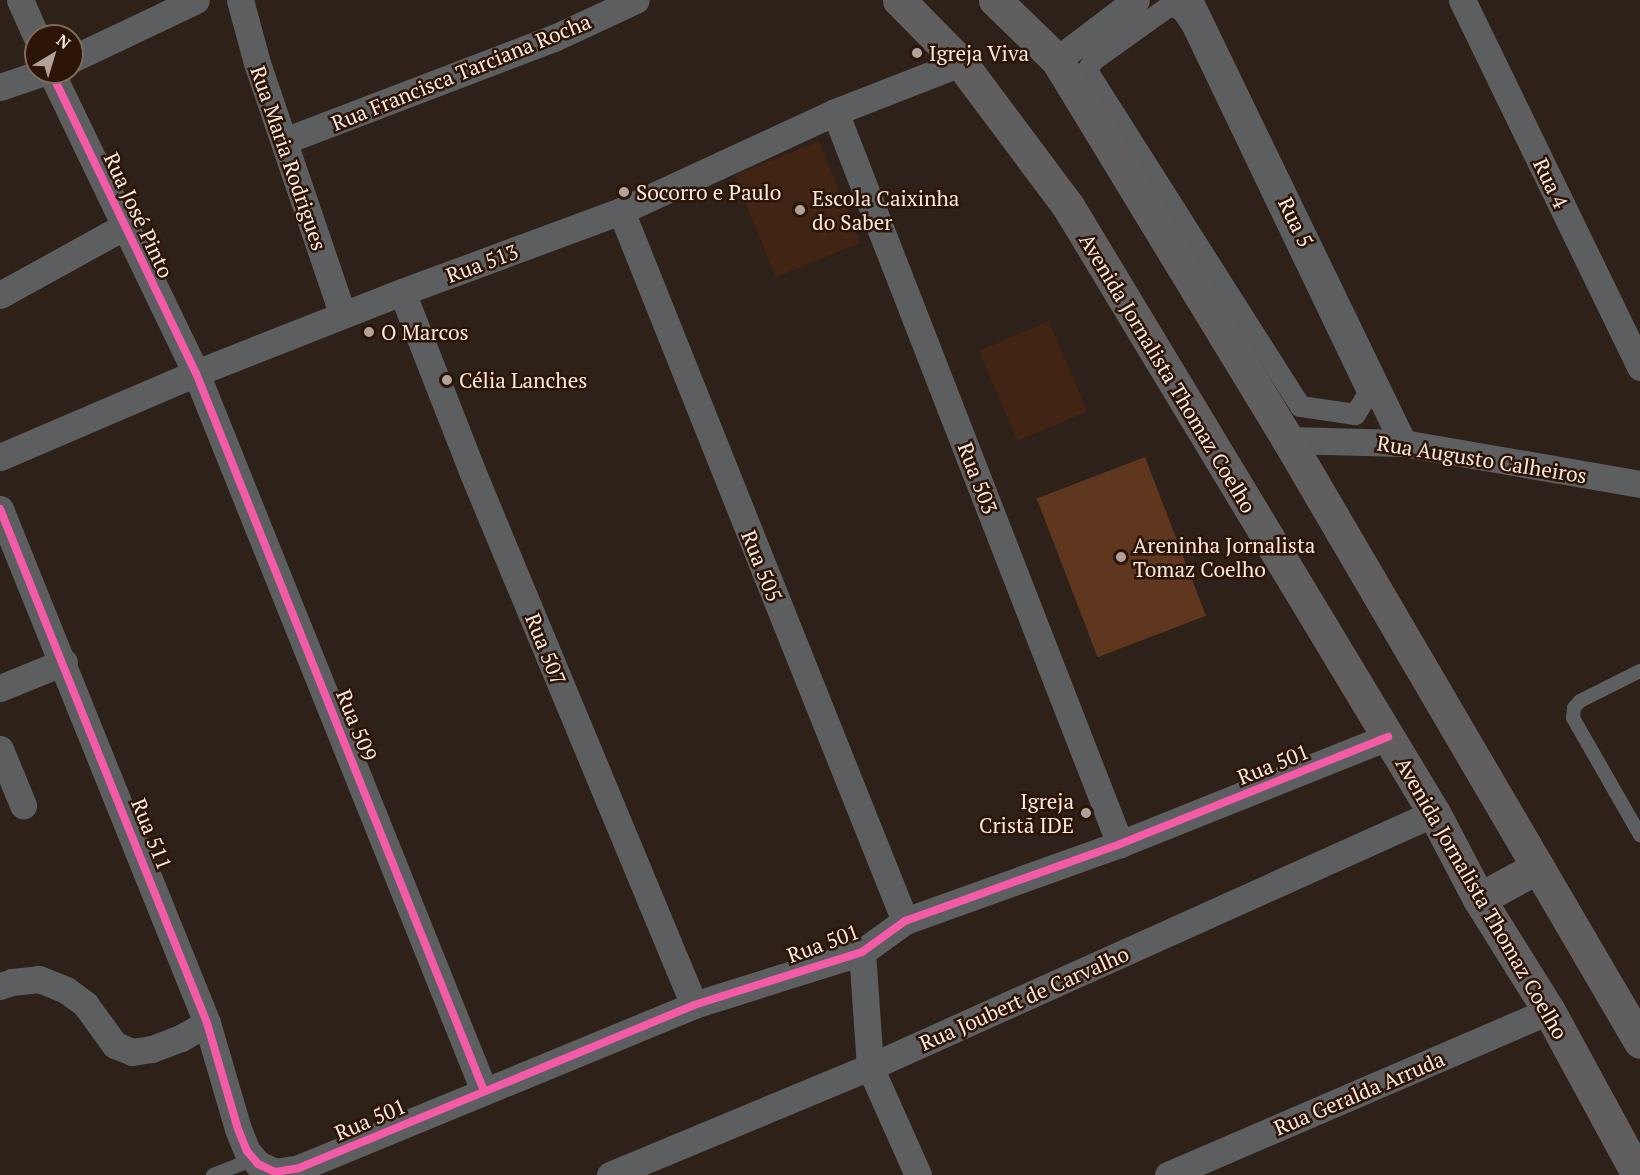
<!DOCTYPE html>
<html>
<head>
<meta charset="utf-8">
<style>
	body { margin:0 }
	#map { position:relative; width:1640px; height:1175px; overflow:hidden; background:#2e2119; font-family:"PT Serif",serif }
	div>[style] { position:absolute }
	.built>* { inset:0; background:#412413; transform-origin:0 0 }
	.green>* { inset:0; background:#5f371f; transform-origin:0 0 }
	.service>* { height:14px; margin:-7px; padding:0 7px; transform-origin:7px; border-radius:7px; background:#5d5e60 }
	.pedestrian>* { height:21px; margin:-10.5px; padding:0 10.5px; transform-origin:10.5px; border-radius:10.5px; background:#5d5e60 }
	.minor>* { height:27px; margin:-13.5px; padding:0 13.5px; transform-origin:13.5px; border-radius:13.5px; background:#5d5e60 }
	.primary>* { height:33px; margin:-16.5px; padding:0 16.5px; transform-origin:16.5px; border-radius:16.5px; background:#605e5f }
	.cycleway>* { height:8px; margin:-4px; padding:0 4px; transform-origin:4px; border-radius:4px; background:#f35aa7 }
	.dots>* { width:16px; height:16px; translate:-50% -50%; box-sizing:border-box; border:3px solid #2c1406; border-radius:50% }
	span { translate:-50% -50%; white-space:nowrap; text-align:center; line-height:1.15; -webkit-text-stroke:5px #2c1406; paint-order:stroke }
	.poi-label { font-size:21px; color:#f9e8df }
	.left { translate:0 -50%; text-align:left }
	.right { translate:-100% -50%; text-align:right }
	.street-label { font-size:21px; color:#f9e8df }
	.north { position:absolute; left:24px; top:24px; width:60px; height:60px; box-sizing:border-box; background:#2c1406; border:2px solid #7e695d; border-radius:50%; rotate:38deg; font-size:16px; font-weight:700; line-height:24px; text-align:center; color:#f9e8df }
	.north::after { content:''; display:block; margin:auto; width:21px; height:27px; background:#b2a29a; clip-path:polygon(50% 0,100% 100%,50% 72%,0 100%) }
</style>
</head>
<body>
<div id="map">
	<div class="built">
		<i style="left:819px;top:141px;width:110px;height:91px;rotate:68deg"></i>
		<i style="left:1049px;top:321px;width:98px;height:76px;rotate:67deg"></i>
	</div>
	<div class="green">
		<i style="left:1145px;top:457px;width:170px;height:116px;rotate:69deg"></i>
	</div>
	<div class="service">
		<i style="left:1640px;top:671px;width:67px;rotate:153.4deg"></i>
		<i style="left:1580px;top:701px;width:9px;rotate:131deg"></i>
		<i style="left:1574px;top:708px;width:10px;rotate:96deg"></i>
		<i style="left:1573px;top:718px;width:135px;rotate:60.2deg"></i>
		<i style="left:213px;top:1175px;width:44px;rotate:-21.3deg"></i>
	</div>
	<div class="pedestrian">
		<i style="left:1173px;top:6px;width:10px;rotate:29deg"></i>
		<i style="left:1182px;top:11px;width:18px;rotate:56deg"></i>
		<i style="left:1192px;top:26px;width:407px;rotate:64.4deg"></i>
		<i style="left:1368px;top:393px;width:25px;rotate:122deg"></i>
		<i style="left:1355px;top:414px;width:56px;rotate:-171.7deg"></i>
		<i style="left:1300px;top:406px;width:398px;rotate:-122.4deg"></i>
		<i style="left:1087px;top:70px;width:12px;rotate:-59deg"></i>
		<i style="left:1093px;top:60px;width:91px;rotate:-35.6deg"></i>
		<i style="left:1167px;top:7px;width:6px;rotate:-9deg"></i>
	</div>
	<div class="minor">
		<i style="left:20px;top:0;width:39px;rotate:66deg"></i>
		<i style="left:240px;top:0;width:65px;rotate:74.9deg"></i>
		<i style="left:257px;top:63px;width:266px;rotate:71.2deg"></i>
		<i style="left:1189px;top:0;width:492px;rotate:64.2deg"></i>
		<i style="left:1462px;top:0;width:408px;rotate:64.1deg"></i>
		<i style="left:72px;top:59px;width:137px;rotate:-25.4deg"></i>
		<i style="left:1057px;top:60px;width:99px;rotate:-37.2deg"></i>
		<i style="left:51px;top:72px;width:334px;rotate:64.3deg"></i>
		<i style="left:196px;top:373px;width:774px;rotate:68.14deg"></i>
		<i style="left:0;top:87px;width:46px;rotate:-18.8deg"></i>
		<i style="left:835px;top:112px;width:786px;rotate:68.73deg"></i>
		<i style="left:284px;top:141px;width:289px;rotate:-20.9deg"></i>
		<i style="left:554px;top:38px;width:90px;rotate:-24.9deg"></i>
		<i style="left:621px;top:211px;width:765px;rotate:68.2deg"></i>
		<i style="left:402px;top:292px;width:192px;rotate:68.6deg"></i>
		<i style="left:472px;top:471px;width:578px;rotate:67.43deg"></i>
		<i style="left:0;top:295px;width:143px;rotate:-28.9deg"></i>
		<i style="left:1288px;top:440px;width:115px;rotate:1.5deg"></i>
		<i style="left:1403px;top:443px;width:241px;rotate:9.8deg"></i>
		<i style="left:0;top:457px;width:213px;rotate:-23.2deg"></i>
		<i style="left:196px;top:373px;width:221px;rotate:-21.5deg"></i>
		<i style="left:402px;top:292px;width:233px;rotate:-20.3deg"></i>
		<i style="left:621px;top:211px;width:236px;rotate:-24.8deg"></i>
		<i style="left:835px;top:112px;width:135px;rotate:-21.3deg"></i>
		<i style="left:0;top:509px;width:554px;rotate:68.06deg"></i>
		<i style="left:207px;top:1023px;width:110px;rotate:73.7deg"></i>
		<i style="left:238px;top:1129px;width:24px;rotate:68deg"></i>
		<i style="left:247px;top:1151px;width:17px;rotate:50deg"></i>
		<i style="left:258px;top:1164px;width:19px;rotate:25deg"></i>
		<i style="left:275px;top:1172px;width:24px;rotate:-9deg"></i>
		<i style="left:299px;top:1168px;width:427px;rotate:-22.4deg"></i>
		<i style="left:694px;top:1005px;width:176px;rotate:-17.5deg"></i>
		<i style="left:862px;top:952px;width:53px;rotate:-35.8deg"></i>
		<i style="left:905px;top:921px;width:228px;rotate:-19.7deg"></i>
		<i style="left:1120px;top:844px;width:289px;rotate:-21.8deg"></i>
		<i style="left:0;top:688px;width:69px;rotate:-22.1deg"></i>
		<i style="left:0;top:749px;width:61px;rotate:67.7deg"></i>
		<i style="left:862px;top:952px;width:115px;rotate:86deg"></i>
		<i style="left:870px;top:1067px;width:118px;rotate:66deg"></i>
		<i style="left:0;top:986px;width:13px;rotate:-18deg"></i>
		<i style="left:12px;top:982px;width:27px;rotate:-6deg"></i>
		<i style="left:39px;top:979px;width:29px;rotate:22deg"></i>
		<i style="left:66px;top:990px;width:24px;rotate:36deg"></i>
		<i style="left:85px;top:1004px;width:51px;rotate:53.8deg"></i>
		<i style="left:115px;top:1045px;width:18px;rotate:22deg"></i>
		<i style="left:132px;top:1052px;width:20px;rotate:-9deg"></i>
		<i style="left:152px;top:1049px;width:31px;rotate:-21deg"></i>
		<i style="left:181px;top:1038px;width:30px;rotate:-30deg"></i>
		<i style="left:610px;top:1175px;width:282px;rotate:-22.6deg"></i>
		<i style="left:870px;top:1067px;width:619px;rotate:-24.24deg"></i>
		<i style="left:1168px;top:1175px;width:415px;rotate:-23.3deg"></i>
	</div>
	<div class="primary">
		<i style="left:899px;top:0;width:88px;rotate:45.5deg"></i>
		<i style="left:961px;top:63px;width:179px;rotate:53.2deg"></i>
		<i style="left:1068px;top:206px;width:709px;rotate:58.91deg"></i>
		<i style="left:1434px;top:813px;width:97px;rotate:62.4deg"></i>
		<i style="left:1479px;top:899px;width:132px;rotate:58deg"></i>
		<i style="left:1549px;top:1011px;width:187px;rotate:61.5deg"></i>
		<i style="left:995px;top:0;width:86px;rotate:44.1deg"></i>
		<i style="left:1057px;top:60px;width:445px;rotate:58.7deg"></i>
		<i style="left:1288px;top:440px;width:697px;rotate:59.68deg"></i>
		<i style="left:1479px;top:899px;width:67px;rotate:-28.5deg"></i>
	</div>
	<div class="cycleway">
		<i style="left:51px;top:72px;width:334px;rotate:64.3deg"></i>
		<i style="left:196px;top:373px;width:774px;rotate:68.14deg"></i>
		<i style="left:0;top:509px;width:554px;rotate:68.06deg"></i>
		<i style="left:207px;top:1023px;width:110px;rotate:73.7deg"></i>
		<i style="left:238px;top:1129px;width:24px;rotate:68deg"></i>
		<i style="left:247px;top:1151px;width:17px;rotate:50deg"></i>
		<i style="left:258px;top:1164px;width:19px;rotate:25deg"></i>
		<i style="left:275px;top:1172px;width:24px;rotate:-9deg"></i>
		<i style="left:299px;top:1168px;width:427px;rotate:-22.4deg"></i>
		<i style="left:694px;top:1005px;width:176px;rotate:-17.5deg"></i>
		<i style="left:862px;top:952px;width:53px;rotate:-35.8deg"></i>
		<i style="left:905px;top:921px;width:228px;rotate:-19.7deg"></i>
		<i style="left:1120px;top:844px;width:289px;rotate:-21.8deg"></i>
	</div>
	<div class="dots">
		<i style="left:917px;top:53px;background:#b2a29a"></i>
		<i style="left:624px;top:192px;background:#b2a29a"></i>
		<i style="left:800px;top:210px;background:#b2a29a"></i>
		<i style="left:369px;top:332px;background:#b2a29a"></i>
		<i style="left:447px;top:380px;background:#b2a29a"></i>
		<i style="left:1121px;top:557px;background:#b2a29a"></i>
		<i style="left:1086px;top:813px;background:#b2a29a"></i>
	</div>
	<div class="poi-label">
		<span class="left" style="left:929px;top:53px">Igreja Viva</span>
		<span class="left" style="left:636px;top:192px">Socorro e Paulo</span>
		<span class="left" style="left:812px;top:210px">Escola Caixinha<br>do Saber</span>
		<span class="left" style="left:381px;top:332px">O Marcos</span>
		<span class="left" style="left:459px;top:380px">Célia Lanches</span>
		<span class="left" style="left:1133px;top:557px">Areninha Jornalista<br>Tomaz Coelho</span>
		<span class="right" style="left:1074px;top:813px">Igreja<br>Cristã IDE</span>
	</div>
	<div class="street-label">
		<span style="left:461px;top:72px;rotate:-22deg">Rua Francisca Tarciana Rocha</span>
		<span style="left:289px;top:158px;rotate:71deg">Rua Maria Rodrigues</span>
		<span style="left:1551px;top:183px;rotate:64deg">Rua 4</span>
		<span style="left:139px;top:215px;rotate:65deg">Rua José Pinto</span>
		<span style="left:1296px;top:222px;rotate:64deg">Rua 5</span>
		<span style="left:482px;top:263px;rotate:-20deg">Rua 513</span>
		<span style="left:1168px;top:373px;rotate:59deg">Avenida Jornalista Thomaz Coelho</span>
		<span style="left:1482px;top:459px;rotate:9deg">Rua Augusto Calheiros</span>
		<span style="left:978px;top:478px;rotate:69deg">Rua 503</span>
		<span style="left:762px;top:566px;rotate:68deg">Rua 505</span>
		<span style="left:546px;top:649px;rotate:68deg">Rua 507</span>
		<span style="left:357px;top:725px;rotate:68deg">Rua 509</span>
		<span style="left:1273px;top:764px;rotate:-22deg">Rua 501</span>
		<span style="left:152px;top:834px;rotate:68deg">Rua 511</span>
		<span style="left:1482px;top:898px;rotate:60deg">Avenida Jornalista Thomaz Coelho</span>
		<span style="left:823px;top:943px;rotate:-20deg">Rua 501</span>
		<span style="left:1024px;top:998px;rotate:-24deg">Rua Joubert de Carvalho</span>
		<span style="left:1359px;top:1093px;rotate:-23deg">Rua Geralda Arruda</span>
		<span style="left:370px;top:1119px;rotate:-23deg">Rua 501</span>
	</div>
	<div class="north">N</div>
</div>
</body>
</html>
